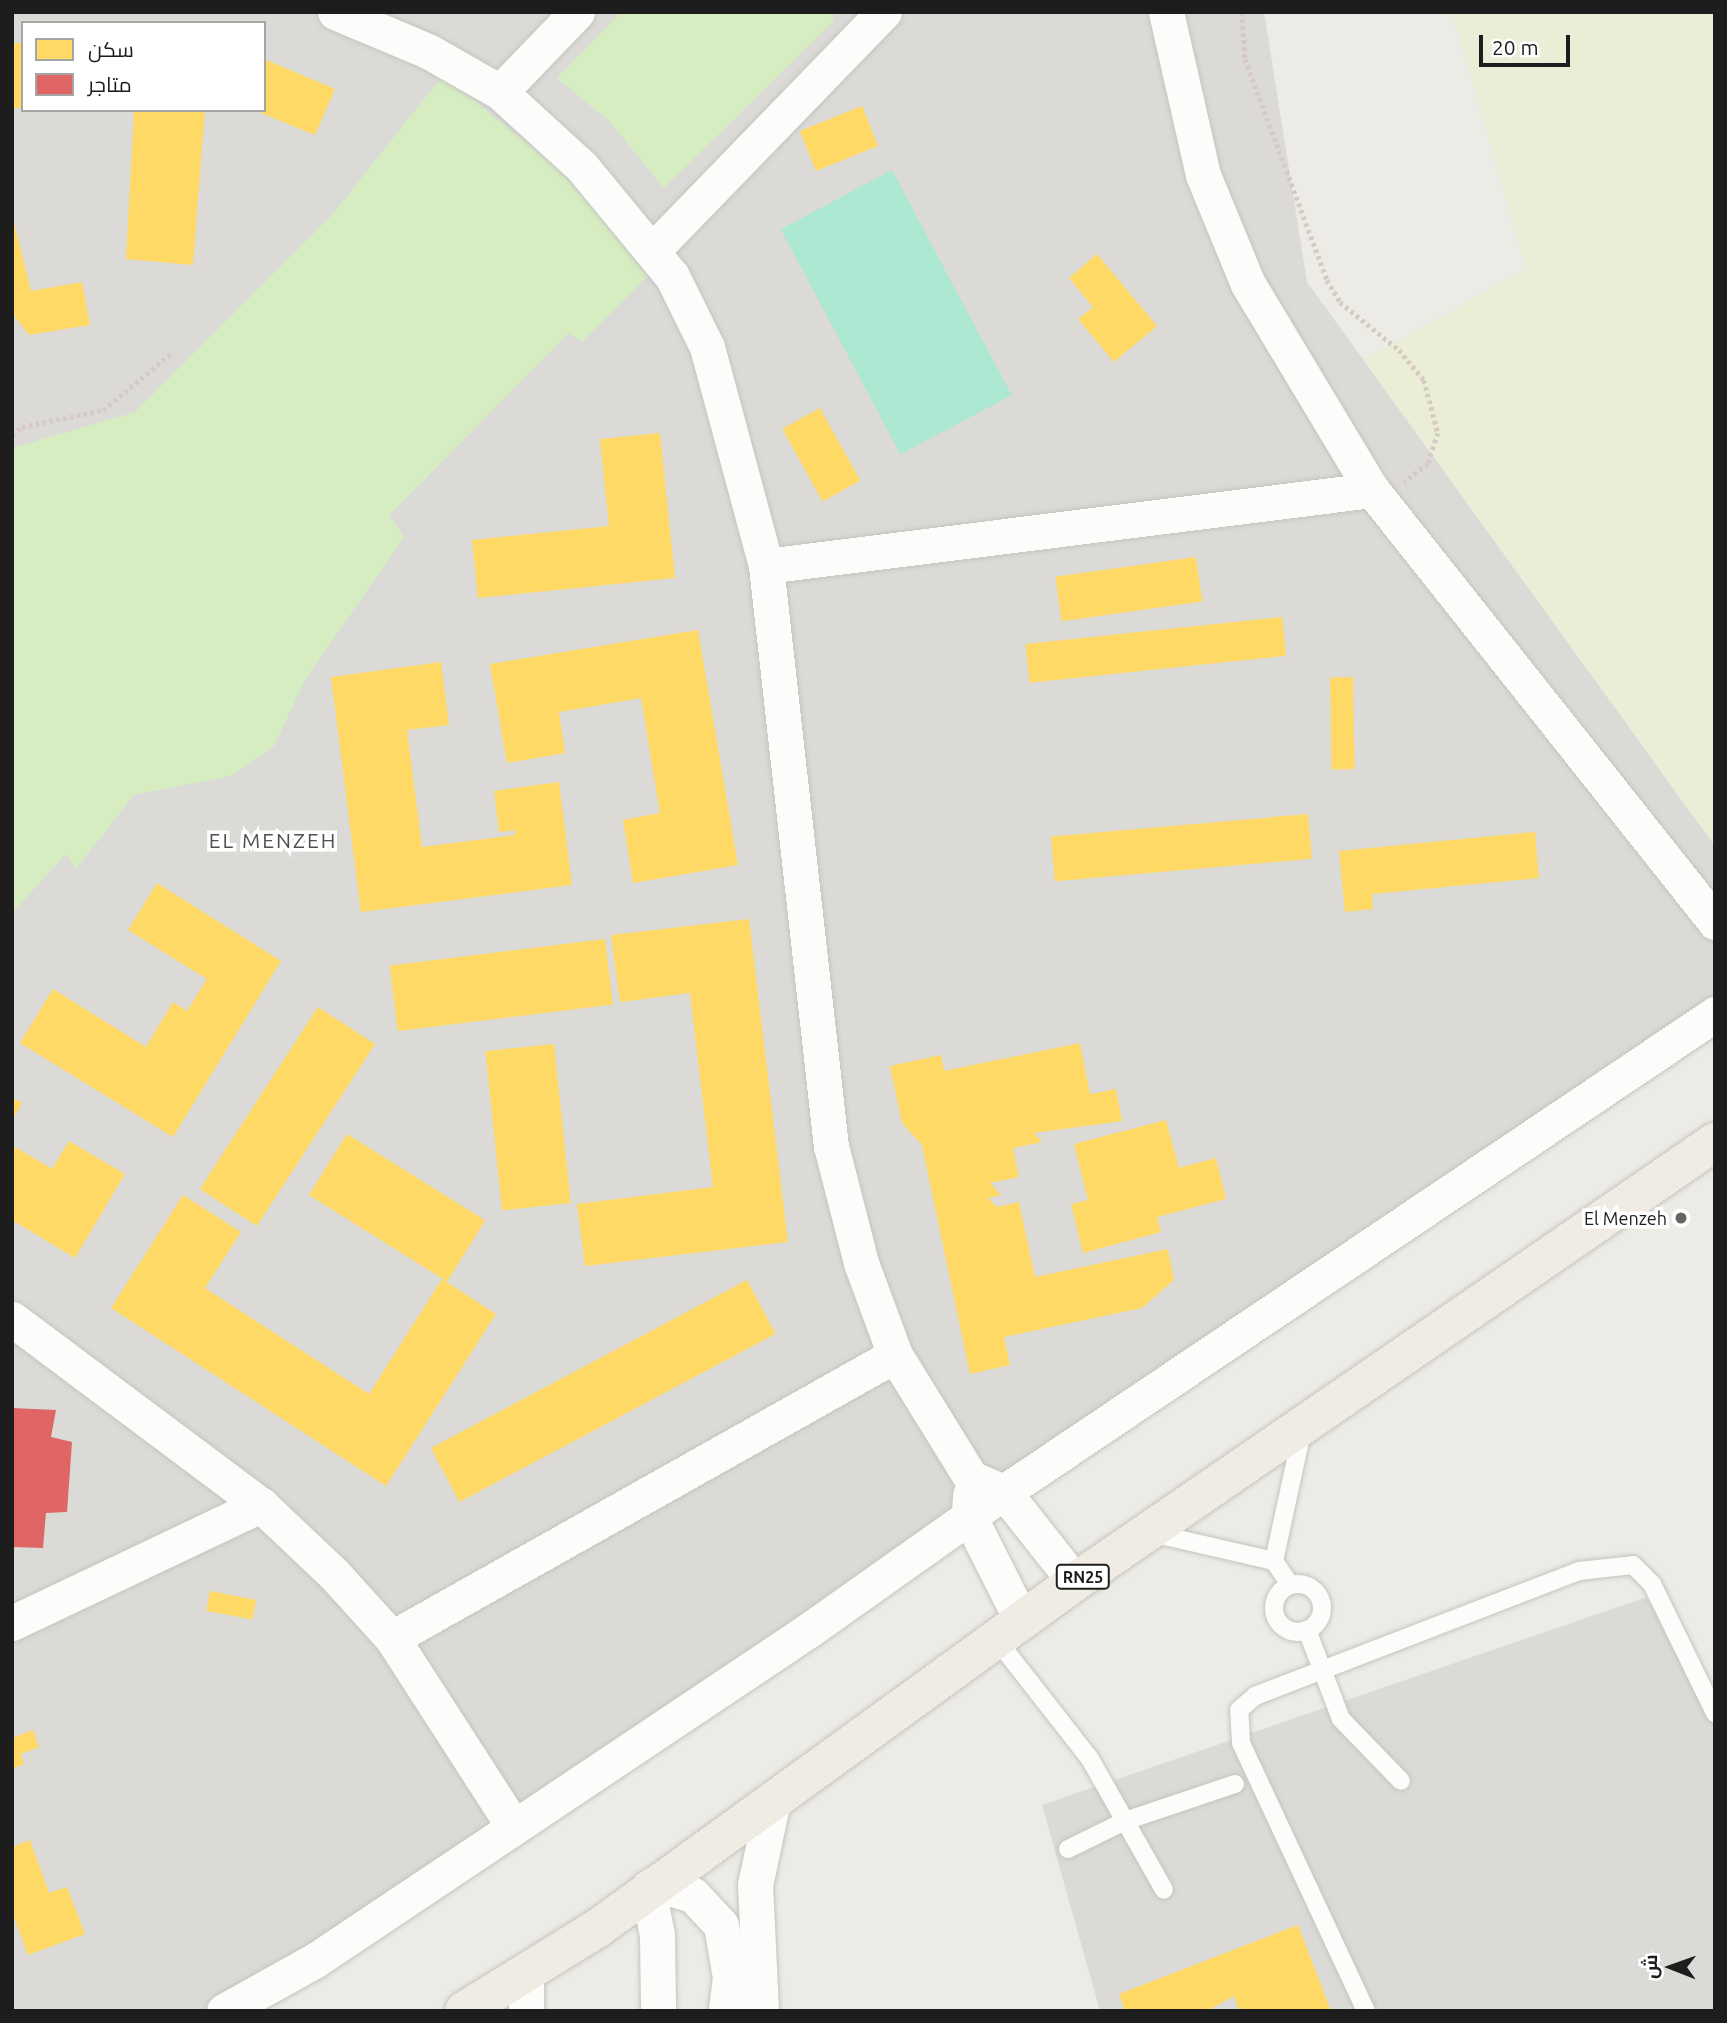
<!DOCTYPE html>
<html>
<head>
<meta charset="utf-8">
<style>
	body { margin:0 }
	#map { position:relative; width:1727px; height:2023px; overflow:hidden; background:#ecebe5; font-family:Ubuntu,Cairo,sans-serif }
	div>[style] { position:absolute }
	.residential>* { inset:0; background:#dbdad7 }
	.farmland>* { inset:0; background:#ebeed7 }
	.grass>* { inset:0; background:#d5edc1 }
	.pitch>* { inset:0; background:#ade8d2; transform-origin:0 0 }
	.homes>* { inset:0; background:#ffd966; transform-origin:0 0 }
	.shops>* { inset:0; background:#e06666 }
	.path>* { height:4.5px; margin-top:-2.25px; transform-origin:0; background:repeating-linear-gradient(90deg,#d7c9c4 0 3.5px,transparent 0 7px) }
	.roads { filter:drop-shadow(0 0 2px #c4c4c1) drop-shadow(0 0 2px #c4c4c1) }
	.service>* { height:18px; margin:-9px; padding:0 9px; transform-origin:9px; border-radius:9px; background:#fcfcfb }
	.service>.ring { margin:-9px; padding:0; box-sizing:content-box; background:none; border:18px solid #fcfcfb; border-radius:50% }
	.minor>* { height:35px; margin:-17.5px; padding:0 17.5px; transform-origin:17.5px; border-radius:17.5px; background:#fcfcfb }
	.primary>* { height:38px; margin:-19px; padding:0 19px; transform-origin:19px; border-radius:19px; background:#f0ece3 }
	.dots>* { width:19px; height:19px; translate:-50% -50%; box-sizing:border-box; border:4px solid #fff; border-radius:50% }
	span { translate:-50% -50%; white-space:nowrap; text-align:center; line-height:1.15; -webkit-text-stroke:7px #fff; paint-order:stroke }
	.shield-label span { padding:2px 5px; background:#fff; border:2px solid; border-radius:5px; -webkit-text-stroke-width:0 }
	.shield-label { font-size:16px; color:#1d1d1d; font-weight:700 }
	.poi-label { font-size:18px; color:#1d1d1d }
	.right { translate:-100% -50%; text-align:right }
	.quarter-label { font-size:21px; color:#505050; letter-spacing:2px }
	.frame { position:absolute; inset:0; border:14px solid #1d1d1d; pointer-events:none }
	.legend { position:absolute; left:21px; top:21px; width:245px; height:91px; box-sizing:border-box; background:#fff; border:2px solid #a5a5a5; margin:0; padding:9px 12px; list-style:none; font-size:21px; color:#1d1d1d }
	.legend li { display:flex; align-items:center; gap:14px; height:35px }
	.legend b { width:35px; border:2px solid #a5a5a5 }
	.north { position:absolute; left:1636px; top:1932px; width:70px; height:70px; -webkit-text-stroke:5px #fff; paint-order:stroke; rotate:271deg; font-size:19px; font-weight:700; line-height:28px; text-align:center; color:#1d1d1d }
	.north::after { content:''; display:block; margin:auto; width:24px; height:32px; background:#1d1d1d; clip-path:polygon(50% 0,100% 100%,50% 72%,0 100%) }
	.scale { position:absolute; left:1479px; top:35px; width:91px; height:32px; box-sizing:border-box; border:4px solid #1d1d1d; border-top:0; padding-left:9px; font-size:21px; line-height:24px; white-space:nowrap; color:#1d1d1d; -webkit-text-stroke:5px #fff; paint-order:stroke }
</style>
</head>
<body>
<div id="map">
	<div class="residential">
		<i style="clip-path:polygon(evenodd,12px 12px,1264px 12px,1307px 282px,1715px 846px,1715px 1030px,256px 2011px,12px 2011px,12px 12px,23px 23px,264px 23px,264px 110px,23px 110px,23px 23px)"></i>
		<i style="clip-path:polygon(1647px 1597px,1715px 1709px,1715px 2011px,1100px 2011px,1042px 1805px)"></i>
	</div>
	<div class="farmland">
		<i style="clip-path:polygon(1452px 12px,1715px 12px,1715px 846px,1364px 360px,1526px 269px)"></i>
	</div>
	<div class="grass">
		<i style="clip-path:polygon(621px 12px,834px 12px,833px 22px,664px 188px,610px 122px,557px 78px)"></i>
		<i style="clip-path:polygon(443px 75px,560px 170px,650px 274px,582px 342px,569px 333px,389px 515px,404px 537px,304px 682px,274px 746px,231px 776px,134px 795px,76px 869px,66px 854px,12px 913px,12px 448px,135px 412px,332px 215px)"></i>
	</div>
	<div class="pitch">
		<i style="left:892px;top:170px;width:255px;height:126px;rotate:62deg"></i>
	</div>
	<div class="homes">
		<i style="left:23px;top:43px;width:65px;height:11px;rotate:90deg"></i>
		<i style="clip-path:polygon(264px 59px,335px 89px,315px 135px,254px 110px,264px 110px)"></i>
		<i style="left:862px;top:106px;width:43px;height:67px;rotate:68deg"></i>
		<i style="clip-path:polygon(128px 110px,205px 110px,193px 265px,126px 259px,134px 113px)"></i>
		<i style="clip-path:polygon(12px 214px,31px 291px,82px 282px,90px 325px,29px 335px,12px 313px)"></i>
		<i style="clip-path:polygon(1097px 254px,1157px 326px,1114px 362px,1078px 319px,1093px 307px,1069px 278px)"></i>
		<i style="left:820px;top:408px;width:83px;height:43px;rotate:61deg"></i>
		<i style="clip-path:polygon(660px 433px,675px 578px,478px 598px,472px 540px,609px 526px,600px 439px)"></i>
		<i style="left:1196px;top:557px;width:45px;height:142px;rotate:82deg"></i>
		<i style="left:1282px;top:617px;width:39px;height:258px;rotate:84deg"></i>
		<i style="clip-path:polygon(698px 630px,738px 865px,633px 883px,623px 820px,660px 813px,641px 698px,559px 712px,565px 753px,507px 763px,490px 664px)"></i>
		<i style="clip-path:polygon(441px 662px,449px 725px,407px 730px,422px 847px,515px 835px,515px 830px,499px 832px,494px 791px,559px 782px,572px 885px,361px 912px,331px 677px)"></i>
		<i style="left:1353px;top:677px;width:92px;height:23px;rotate:89deg"></i>
		<i style="left:1308px;top:814px;width:45px;height:258px;rotate:85deg"></i>
		<i style="clip-path:polygon(1535px 832px,1539px 878px,1372px 894px,1373px 909px,1345px 912px,1339px 851px)"></i>
		<i style="clip-path:polygon(157px 883px,281px 961px,173px 1137px,20px 1043px,53px 989px,146px 1047px,173px 1002px,187px 1011px,207px 979px,128px 930px)"></i>
		<i style="clip-path:polygon(749px 919px,788px 1242px,585px 1266px,577px 1204px,713px 1187px,690px 993px,620px 1002px,611px 935px)"></i>
		<i style="left:605px;top:939px;width:66px;height:217px;rotate:83deg"></i>
		<i style="left:318px;top:1007px;width:68px;height:217px;rotate:33deg"></i>
		<i style="clip-path:polygon(1080px 1043px,1090px 1094px,1116px 1089px,1122px 1121px,1034px 1133px,1042px 1142px,1013px 1148px,1019px 1177px,990px 1183px,1001px 1195px,988px 1198px,997px 1207px,1019px 1202px,1035px 1277px,1168px 1249px,1174px 1280px,1142px 1308px,1004px 1337px,1010px 1365px,970px 1374px,922px 1145px,902px 1123px,890px 1066px,941px 1055px,944px 1071px)"></i>
		<i style="left:554px;top:1044px;width:160px;height:69px;rotate:84deg"></i>
		<i style="clip-path:polygon(12px 1097px,22px 1103px,12px 1120px)"></i>
		<i style="clip-path:polygon(1166px 1120px,1179px 1168px,1216px 1158px,1226px 1199px,1157px 1217px,1161px 1232px,1083px 1253px,1071px 1204px,1088px 1200px,1074px 1144px)"></i>
		<i style="left:347px;top:1134px;width:163px;height:72px;rotate:32deg"></i>
		<i style="clip-path:polygon(69px 1141px,125px 1174px,75px 1258px,12px 1220px,12px 1145px,52px 1169px)"></i>
		<i style="clip-path:polygon(183px 1195px,241px 1232px,205px 1288px,369px 1394px,442px 1279px,496px 1314px,386px 1486px,111px 1308px)"></i>
		<i style="left:747px;top:1280px;width:61px;height:358px;rotate:62deg"></i>
		<i style="left:210px;top:1591px;width:47px;height:20px;rotate:11deg"></i>
		<i style="clip-path:polygon(33px 1730px,39px 1747px,21px 1754px,24px 1764px,12px 1769px,12px 1738px)"></i>
		<i style="clip-path:polygon(30px 1840px,49px 1893px,67px 1887px,85px 1934px,28px 1955px,12px 1912px,12px 1847px)"></i>
		<i style="clip-path:polygon(1298px 1925px,1331px 2011px,1239px 2011px,1234px 1996px,1207px 2011px,1125px 2011px,1119px 1994px)"></i>
	</div>
	<div class="shops">
		<i style="clip-path:polygon(12px 1408px,56px 1410px,51px 1437px,72px 1442px,67px 1512px,46px 1513px,43px 1548px,12px 1547px)"></i>
	</div>
	<div class="path">
		<i style="left:1242px;top:12px;width:47px;rotate:86.3deg"></i>
		<i style="left:1245px;top:59px;width:236px;rotate:69.6deg"></i>
		<i style="left:1327px;top:280px;width:26px;rotate:59deg"></i>
		<i style="left:1340px;top:302px;width:76px;rotate:39.1deg"></i>
		<i style="left:1399px;top:350px;width:39px;rotate:50deg"></i>
		<i style="left:1424px;top:380px;width:55px;rotate:75.2deg"></i>
		<i style="left:1438px;top:433px;width:33px;rotate:108deg"></i>
		<i style="left:1428px;top:464px;width:30px;rotate:143deg"></i>
		<i style="left:12px;top:435px;width:13px;rotate:-39deg"></i>
		<i style="left:22px;top:427px;width:83px;rotate:-11.9deg"></i>
		<i style="left:103px;top:410px;width:89px;rotate:-39.6deg"></i>
	</div>
	<div class="roads">
		<div class="service">
			<i style="left:1152px;top:1533px;width:125px;rotate:12.9deg"></i>
			<i style="left:1274px;top:1561px;width:29px;rotate:56deg"></i>
			<i style="left:1274px;top:1561px;width:133px;rotate:-77.8deg"></i>
			<i class="ring" style="left:1274px;top:1584px;width:30px;height:30px"></i>
			<i style="left:1307px;top:1630px;width:95px;rotate:69.1deg"></i>
			<i style="left:1341px;top:1719px;width:86px;rotate:45.9deg"></i>
			<i style="left:997px;top:1640px;width:151px;rotate:52deg"></i>
			<i style="left:1090px;top:1759px;width:150px;rotate:60.5deg"></i>
			<i style="left:1068px;top:1849px;width:64px;rotate:-26.2deg"></i>
			<i style="left:1125px;top:1821px;width:116px;rotate:-18.6deg"></i>
			<i style="left:1366px;top:2011px;width:296px;rotate:-115deg"></i>
			<i style="left:1241px;top:1743px;width:33px;rotate:-93deg"></i>
			<i style="left:1239px;top:1710px;width:21px;rotate:-41deg"></i>
			<i style="left:1255px;top:1696px;width:347px;rotate:-21.1deg"></i>
			<i style="left:1579px;top:1571px;width:54px;rotate:-6.3deg"></i>
			<i style="left:1633px;top:1565px;width:27px;rotate:45deg"></i>
			<i style="left:1652px;top:1584px;width:144px;rotate:64deg"></i>
		</div>
		<div class="minor">
			<i style="left:335px;top:12px;width:101px;rotate:22.8deg"></i>
			<i style="left:428px;top:51px;width:83px;rotate:29.7deg"></i>
			<i style="left:500px;top:92px;width:111px;rotate:42.4deg"></i>
			<i style="left:582px;top:167px;width:141px;rotate:50.5deg"></i>
			<i style="left:672px;top:276px;width:79px;rotate:63.8deg"></i>
			<i style="left:707px;top:347px;width:227px;rotate:74.9deg"></i>
			<i style="left:766px;top:566px;width:584px;rotate:83.61deg"></i>
			<i style="left:831px;top:1146px;width:121px;rotate:75.6deg"></i>
			<i style="left:861px;top:1263px;width:98px;rotate:69.7deg"></i>
			<i style="left:895px;top:1355px;width:145px;rotate:58.3deg"></i>
			<i style="left:971px;top:1478px;width:36px;rotate:23deg"></i>
			<i style="left:1004px;top:1492px;width:115px;rotate:51.7deg"></i>
			<i style="left:1166px;top:12px;width:167px;rotate:77.2deg"></i>
			<i style="left:1203px;top:175px;width:118px;rotate:67.6deg"></i>
			<i style="left:1248px;top:284px;width:240px;rotate:59deg"></i>
			<i style="left:1372px;top:490px;width:552px;rotate:51.55deg"></i>
			<i style="left:500px;top:92px;width:111px;rotate:-46.1deg"></i>
			<i style="left:653px;top:250px;width:332px;rotate:-45.9deg"></i>
			<i style="left:766px;top:566px;width:611px;rotate:-7.15deg"></i>
			<i style="left:12px;top:1319px;width:311px;rotate:36.8deg"></i>
			<i style="left:261px;top:1505px;width:100px;rotate:43.4deg"></i>
			<i style="left:334px;top:1574px;width:86px;rotate:47.8deg"></i>
			<i style="left:392px;top:1638px;width:225px;rotate:57.2deg"></i>
			<i style="left:970px;top:1495px;width:21px;rotate:93deg"></i>
			<i style="left:969px;top:1516px;width:118px;rotate:63.2deg"></i>
			<i style="left:12px;top:1623px;width:276px;rotate:-25.4deg"></i>
			<i style="left:392px;top:1638px;width:577px;rotate:-29.36deg"></i>
			<i style="left:654px;top:1884px;width:41px;rotate:15.8deg"></i>
			<i style="left:693px;top:1895px;width:41px;rotate:47deg"></i>
			<i style="left:721px;top:1925px;width:53px;rotate:80.2deg"></i>
			<i style="left:730px;top:1977px;width:34px;rotate:97deg"></i>
			<i style="left:648px;top:1888px;width:48px;rotate:79.2deg"></i>
			<i style="left:657px;top:1935px;width:76px;rotate:89.2deg"></i>
			<i style="left:526px;top:1975px;width:36px;rotate:90deg"></i>
			<i style="left:224px;top:2011px;width:103px;rotate:-29.1deg"></i>
			<i style="left:314px;top:1961px;width:595px;rotate:-33.77deg"></i>
			<i style="left:809px;top:1630px;width:239px;rotate:-35.3deg"></i>
			<i style="left:1004px;top:1492px;width:857px;rotate:-33.91deg"></i>
			<i style="left:761px;top:2011px;width:126px;rotate:-92.7deg"></i>
			<i style="left:755px;top:1885px;width:82px;rotate:-78deg"></i>
		</div>
		<div class="primary">
			<i style="left:464px;top:2011px;width:158px;rotate:-31.8deg"></i>
			<i style="left:598px;top:1928px;width:589px;rotate:-35.96deg"></i>
			<i style="left:1075px;top:1582px;width:777px;rotate:-34.51deg"></i>
		</div>
	</div>
	<div class="dots">
		<i style="left:1681px;top:1218px;background:#656563"></i>
	</div>
	<div class="shield-label">
		<span style="left:1083px;top:1577px">RN25</span>
	</div>
	<div class="poi-label">
		<span class="right" style="left:1667px;top:1218px">El Menzeh</span>
	</div>
	<div class="quarter-label">
		<span style="left:273px;top:840px">EL MENZEH</span>
	</div>
	<div class="frame"></div>
	<ul class="legend">
	<li><b style="height:19px;background:#ffd966"></b>سكن</li>
	<li><b style="height:19px;background:#e06666"></b>متاجر</li>
	</ul>
	<div class="north">ش</div>
	<div class="scale">20 m</div>
</div>
</body>
</html>
